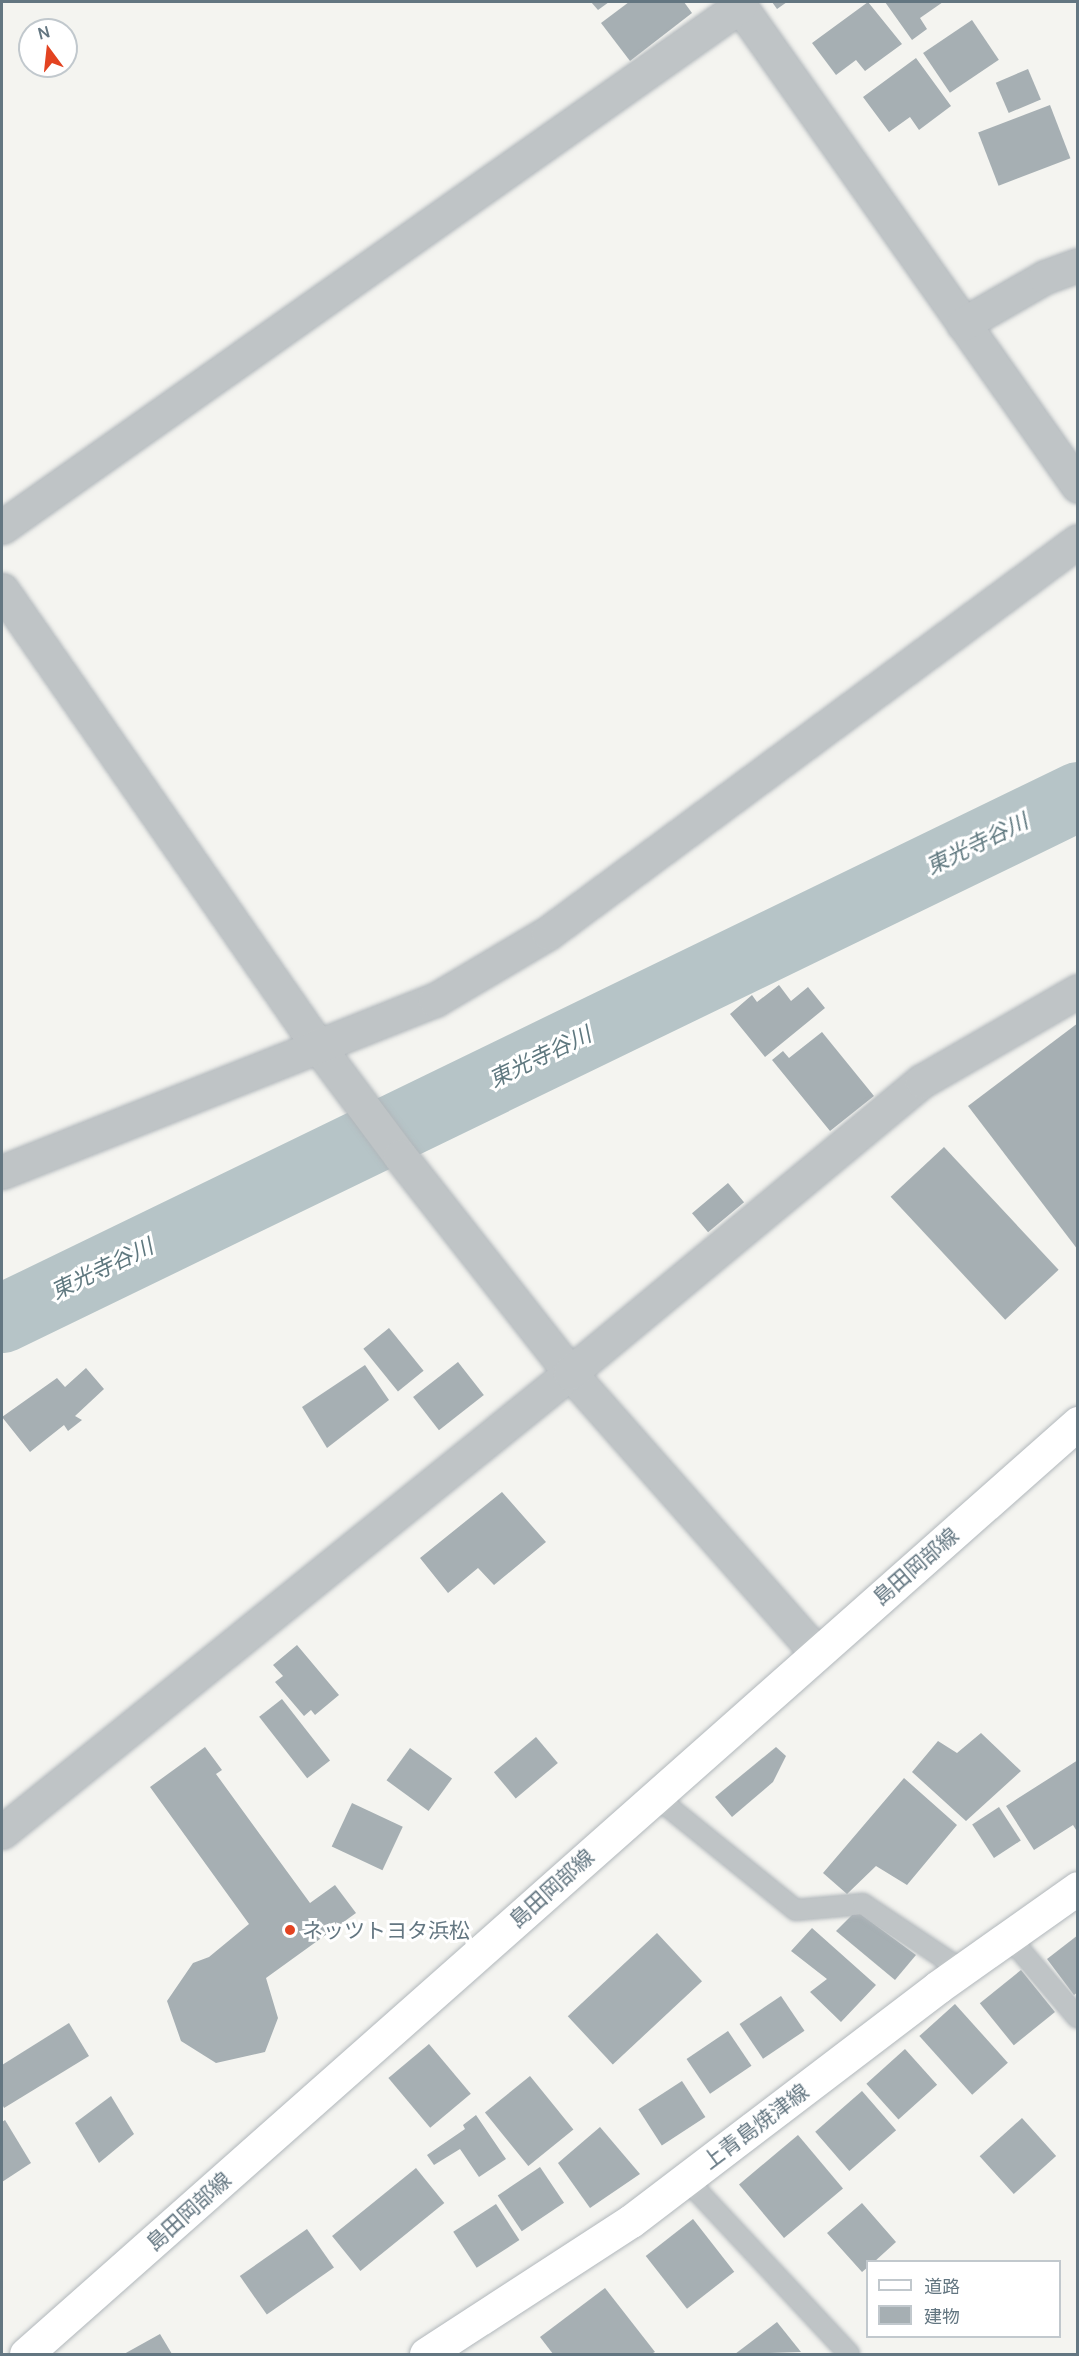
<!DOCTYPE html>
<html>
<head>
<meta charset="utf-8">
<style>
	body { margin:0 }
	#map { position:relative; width:1079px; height:2356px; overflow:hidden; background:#f4f4f0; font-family:Manrope,"Noto Sans JP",sans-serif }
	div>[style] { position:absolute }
	.river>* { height:69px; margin:-34.5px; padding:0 34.5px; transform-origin:34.5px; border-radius:34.5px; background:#b6c4c7 }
	.building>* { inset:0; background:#a6afb3; transform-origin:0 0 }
	.roads { filter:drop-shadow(0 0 2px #b1b7bb) drop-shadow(0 0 2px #b1b7bb) }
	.service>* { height:20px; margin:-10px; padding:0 10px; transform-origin:10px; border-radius:10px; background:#bfc4c6 }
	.minor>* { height:33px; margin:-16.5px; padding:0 16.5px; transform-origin:16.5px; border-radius:16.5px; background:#bfc4c6 }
	.secondary>* { height:33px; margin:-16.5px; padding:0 16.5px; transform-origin:16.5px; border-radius:16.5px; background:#fff }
	.dots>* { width:16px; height:16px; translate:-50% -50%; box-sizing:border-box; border:3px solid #fff; border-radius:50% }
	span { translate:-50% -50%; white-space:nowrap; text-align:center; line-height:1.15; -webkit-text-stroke:6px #fff; paint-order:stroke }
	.street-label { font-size:21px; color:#637681 }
	.poi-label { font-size:21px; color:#637681 }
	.left { translate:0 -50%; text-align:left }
	.water-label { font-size:22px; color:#5f787f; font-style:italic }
	.frame { position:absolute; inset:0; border:3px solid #637681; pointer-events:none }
	.legend { position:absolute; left:866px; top:2260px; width:195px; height:78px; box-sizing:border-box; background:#fff; border:2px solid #c1c8cd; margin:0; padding:8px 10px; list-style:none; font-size:18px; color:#637681 }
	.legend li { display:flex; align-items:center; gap:12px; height:30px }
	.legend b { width:30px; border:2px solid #c1c8cd }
	.north { position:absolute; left:18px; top:18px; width:60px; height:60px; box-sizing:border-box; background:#fff; border:2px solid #c1c8cd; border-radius:50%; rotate:345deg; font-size:16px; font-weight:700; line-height:24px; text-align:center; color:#637681 }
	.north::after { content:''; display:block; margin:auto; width:21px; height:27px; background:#e34321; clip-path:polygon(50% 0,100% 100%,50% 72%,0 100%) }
</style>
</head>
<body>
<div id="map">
	<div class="river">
		<i style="left:2px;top:1318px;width:1196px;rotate:-25.88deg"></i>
	</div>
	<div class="building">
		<i style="clip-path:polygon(591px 2px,609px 2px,598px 10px)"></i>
		<i style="clip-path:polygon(629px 2px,684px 2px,692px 13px,630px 61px,601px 23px)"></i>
		<i style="clip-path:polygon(772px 2px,787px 2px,777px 9px)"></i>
		<i style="clip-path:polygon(868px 2px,902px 44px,865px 71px,856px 60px,836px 75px,812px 43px)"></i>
		<i style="clip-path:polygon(885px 2px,943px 2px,920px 18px,927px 29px,912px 40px)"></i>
		<i style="left:972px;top:20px;width:48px;height:59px;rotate:56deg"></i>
		<i style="clip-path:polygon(916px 58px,951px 106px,919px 130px,910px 117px,889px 132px,863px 97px)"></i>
		<i style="left:1028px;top:69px;width:33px;height:35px;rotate:67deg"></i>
		<i style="left:1050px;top:105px;width:57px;height:77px;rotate:69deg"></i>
		<i style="clip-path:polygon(779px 985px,791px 1001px,808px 987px,825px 1008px,765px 1057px,730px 1014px,752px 995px,757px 1002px)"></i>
		<i style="clip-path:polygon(1078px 1023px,1078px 1250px,968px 1106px)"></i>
		<i style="clip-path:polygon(822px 1032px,874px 1096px,830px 1131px,772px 1060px,783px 1051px,789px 1058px)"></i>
		<i style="left:944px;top:1147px;width:168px;height:73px;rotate:47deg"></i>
		<i style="left:728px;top:1183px;width:25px;height:47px;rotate:50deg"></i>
		<i style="left:389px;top:1328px;width:55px;height:33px;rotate:51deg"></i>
		<i style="left:458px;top:1362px;width:42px;height:57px;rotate:52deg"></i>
		<i style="clip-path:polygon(365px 1365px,389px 1400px,327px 1448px,302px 1407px)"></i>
		<i style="clip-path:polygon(86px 1368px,104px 1389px,75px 1416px,82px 1420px,68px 1431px,64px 1425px,30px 1452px,2px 1417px,57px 1378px,65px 1387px)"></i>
		<i style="clip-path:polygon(502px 1492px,546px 1542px,494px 1585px,478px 1568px,448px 1593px,420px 1558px)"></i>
		<i style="clip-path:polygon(297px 1645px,339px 1695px,315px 1715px,311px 1710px,304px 1716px,275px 1682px,283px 1676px,273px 1665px)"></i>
		<i style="left:282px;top:1699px;width:78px;height:29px;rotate:52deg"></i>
		<i style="clip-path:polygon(981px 1733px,1021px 1771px,966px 1821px,912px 1772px,938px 1741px,957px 1753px)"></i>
		<i style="left:536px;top:1737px;width:34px;height:55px;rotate:50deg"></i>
		<i style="clip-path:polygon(205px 1747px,222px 1770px,216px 1774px,310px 1903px,335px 1885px,356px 1913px,266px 1978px,278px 2018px,265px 2052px,216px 2063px,181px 2041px,167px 2001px,193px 1963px,209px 1957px,249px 1924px,150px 1787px)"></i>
		<i style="clip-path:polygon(776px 1747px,786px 1756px,773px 1782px,732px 1817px,715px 1797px)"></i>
		<i style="left:410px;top:1748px;width:52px;height:40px;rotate:36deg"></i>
		<i style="clip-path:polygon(1078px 1760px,1078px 1833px,1073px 1825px,1034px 1850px,1006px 1806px)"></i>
		<i style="clip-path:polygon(904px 1778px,957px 1825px,907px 1885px,876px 1866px,847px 1894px,823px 1873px)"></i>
		<i style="left:352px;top:1803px;width:56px;height:48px;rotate:25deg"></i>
		<i style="left:999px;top:1807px;width:40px;height:32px;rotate:57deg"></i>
		<i style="clip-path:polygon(856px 1911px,916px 1955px,895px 1980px,836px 1931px)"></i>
		<i style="clip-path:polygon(812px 1928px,876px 1985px,841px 2022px,810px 1992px,827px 1979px,791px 1951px)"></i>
		<i style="left:657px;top:1933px;width:66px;height:122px;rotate:47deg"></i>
		<i style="clip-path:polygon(1078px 1935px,1078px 1992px,1074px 1995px,1047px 1959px)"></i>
		<i style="left:1021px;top:1970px;width:54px;height:53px;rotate:51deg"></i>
		<i style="left:781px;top:1996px;width:42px;height:50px;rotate:56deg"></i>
		<i style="left:955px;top:2004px;width:79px;height:48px;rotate:48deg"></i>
		<i style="clip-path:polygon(69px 2023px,89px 2056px,4px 2108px,2px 2104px,2px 2065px)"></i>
		<i style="left:728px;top:2031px;width:42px;height:50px;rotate:56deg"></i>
		<i style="left:429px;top:2044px;width:65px;height:53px;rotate:50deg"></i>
		<i style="left:905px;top:2049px;width:48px;height:52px;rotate:48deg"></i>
		<i style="left:530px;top:2076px;width:69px;height:58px;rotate:51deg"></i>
		<i style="left:682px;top:2081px;width:43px;height:52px;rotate:57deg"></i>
		<i style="left:862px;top:2091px;width:52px;height:62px;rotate:49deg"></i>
		<i style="clip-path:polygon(111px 2096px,134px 2134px,99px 2163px,75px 2123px)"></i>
		<i style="clip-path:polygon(476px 2115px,506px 2159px,479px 2177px,460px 2149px,434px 2165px,427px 2155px,465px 2129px,463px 2125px)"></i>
		<i style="left:1022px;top:2118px;width:51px;height:57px;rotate:48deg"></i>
		<i style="clip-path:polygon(5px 2120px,31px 2163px,2px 2182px,2px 2122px)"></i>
		<i style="clip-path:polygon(600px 2127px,640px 2174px,590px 2208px,558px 2163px)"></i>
		<i style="left:798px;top:2135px;width:70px;height:77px;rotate:50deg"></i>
		<i style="left:540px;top:2167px;width:43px;height:51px;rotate:56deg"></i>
		<i style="left:416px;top:2168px;width:45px;height:108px;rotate:51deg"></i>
		<i style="clip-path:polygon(862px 2203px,896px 2242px,874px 2262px,868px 2262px,868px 2267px,862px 2272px,827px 2233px)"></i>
		<i style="left:496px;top:2204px;width:43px;height:51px;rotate:57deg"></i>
		<i style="left:693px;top:2219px;width:67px;height:60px;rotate:52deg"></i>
		<i style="left:307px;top:2229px;width:47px;height:82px;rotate:55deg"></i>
		<i style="clip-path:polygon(605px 2288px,655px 2352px,651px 2354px,553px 2354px,540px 2337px)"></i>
		<i style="clip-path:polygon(777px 2322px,801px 2352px,735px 2354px)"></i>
		<i style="clip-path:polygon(160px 2334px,172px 2354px,124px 2354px)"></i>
	</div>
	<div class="roads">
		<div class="service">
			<i style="left:655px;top:1796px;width:181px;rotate:39deg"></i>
			<i style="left:796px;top:1910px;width:67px;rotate:-5.1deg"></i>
			<i style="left:863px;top:1904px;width:119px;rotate:33.7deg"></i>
			<i style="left:1009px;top:1937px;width:106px;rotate:49.6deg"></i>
			<i style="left:686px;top:2179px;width:239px;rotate:47deg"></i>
		</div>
		<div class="minor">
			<i style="left:737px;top:2px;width:592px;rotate:54.83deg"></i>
			<i style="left:963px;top:324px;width:95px;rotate:-29.8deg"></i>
			<i style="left:1045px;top:277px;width:35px;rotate:-20deg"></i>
			<i style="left:2px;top:527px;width:903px;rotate:-35.22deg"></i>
			<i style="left:2px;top:590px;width:555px;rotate:55.28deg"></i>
			<i style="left:318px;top:1046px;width:137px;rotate:53.3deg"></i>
			<i style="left:400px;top:1156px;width:276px;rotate:51.9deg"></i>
			<i style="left:570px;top:1373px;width:372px;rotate:48.6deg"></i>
			<i style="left:2px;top:1172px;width:466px;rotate:-21.7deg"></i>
			<i style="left:435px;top:1000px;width:131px;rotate:-30.7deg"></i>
			<i style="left:548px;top:933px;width:659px;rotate:-36.49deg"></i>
			<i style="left:2px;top:1832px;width:730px;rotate:-38.94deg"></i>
			<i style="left:570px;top:1373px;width:457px;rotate:-39.7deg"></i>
			<i style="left:922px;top:1081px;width:180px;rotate:-30deg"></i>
		</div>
		<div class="secondary">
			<i style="left:26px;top:2354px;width:1405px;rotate:-41.51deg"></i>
			<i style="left:426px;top:2354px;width:244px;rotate:-33deg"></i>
			<i style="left:631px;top:2221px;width:386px;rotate:-37.3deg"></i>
			<i style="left:938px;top:1987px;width:171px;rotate:-35.3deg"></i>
		</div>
	</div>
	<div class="dots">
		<i style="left:290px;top:1930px;background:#e34321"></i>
	</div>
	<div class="street-label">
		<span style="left:915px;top:1566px;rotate:-41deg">島田岡部線</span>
		<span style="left:551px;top:1888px;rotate:-42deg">島田岡部線</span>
		<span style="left:755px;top:2126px;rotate:-37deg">上青島焼津線</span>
		<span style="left:188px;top:2211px;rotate:-42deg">島田岡部線</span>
	</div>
	<div class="poi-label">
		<span class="left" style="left:302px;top:1930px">ネッツトヨタ浜松</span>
	</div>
	<div class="water-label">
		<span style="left:977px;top:844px;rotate:-26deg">東光寺谷川</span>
		<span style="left:540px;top:1057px;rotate:-26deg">東光寺谷川</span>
		<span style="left:102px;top:1269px;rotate:-26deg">東光寺谷川</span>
	</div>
	<div class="frame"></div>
	<ul class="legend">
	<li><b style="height:8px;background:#fff"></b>道路</li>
	<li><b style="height:16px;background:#a6afb3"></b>建物</li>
	</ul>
	<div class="north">N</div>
</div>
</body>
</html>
